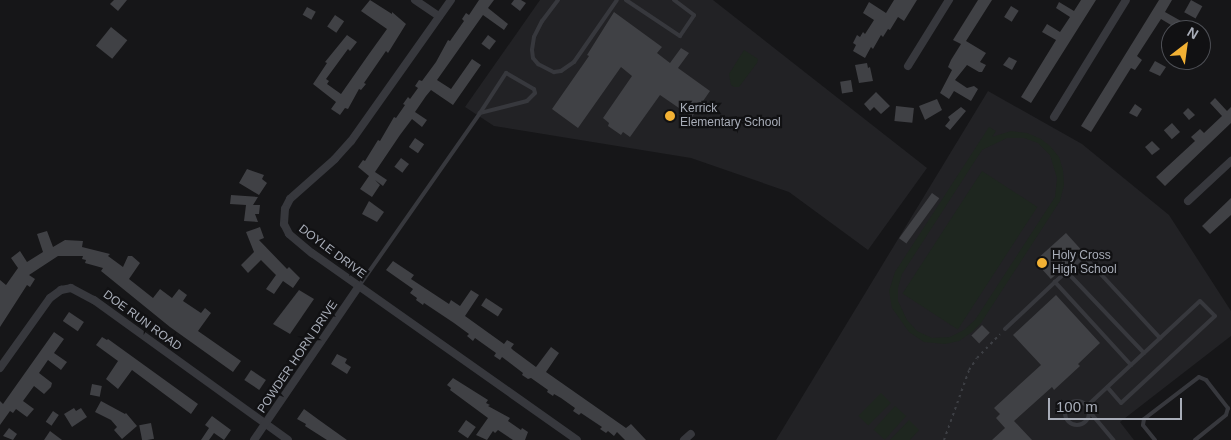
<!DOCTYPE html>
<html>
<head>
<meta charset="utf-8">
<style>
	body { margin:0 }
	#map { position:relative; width:1231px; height:440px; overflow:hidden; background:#161618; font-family:Helvetica,sans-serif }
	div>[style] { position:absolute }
	.built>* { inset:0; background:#222225 }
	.green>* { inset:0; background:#1e261f; transform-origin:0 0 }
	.building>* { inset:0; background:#404145; transform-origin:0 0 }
	.path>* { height:2px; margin-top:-1px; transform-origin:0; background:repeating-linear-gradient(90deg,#3d3f44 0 2.5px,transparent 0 6.5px) }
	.service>* { height:4px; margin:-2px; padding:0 2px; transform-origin:2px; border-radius:2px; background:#37383d }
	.service>.ring { margin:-2px; padding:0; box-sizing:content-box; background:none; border:4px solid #37383d; border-radius:50% }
	.minor>* { height:8px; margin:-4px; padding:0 4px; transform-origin:4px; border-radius:4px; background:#37383d }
	.dots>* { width:14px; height:14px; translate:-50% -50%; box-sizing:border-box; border:2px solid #111113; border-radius:50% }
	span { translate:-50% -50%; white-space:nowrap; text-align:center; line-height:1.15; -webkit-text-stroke:4.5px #111113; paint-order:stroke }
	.poi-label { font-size:12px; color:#a8adb8 }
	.left { translate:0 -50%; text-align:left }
	.street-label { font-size:12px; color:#a8adb8 }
	.north { position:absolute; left:1161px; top:20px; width:50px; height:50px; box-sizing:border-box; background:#111113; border:1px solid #4d4f55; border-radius:50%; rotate:30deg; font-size:14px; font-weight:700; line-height:20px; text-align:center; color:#a8adb8 }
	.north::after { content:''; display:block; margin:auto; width:18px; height:22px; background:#f2b134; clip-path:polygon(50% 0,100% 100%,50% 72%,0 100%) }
	.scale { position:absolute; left:1048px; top:398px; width:134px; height:22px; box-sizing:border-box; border:2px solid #a8adb8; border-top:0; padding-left:6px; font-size:15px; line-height:18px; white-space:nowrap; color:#a8adb8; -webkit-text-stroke:4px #111113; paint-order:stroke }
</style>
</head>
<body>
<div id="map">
	<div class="built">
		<i style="clip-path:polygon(540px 0,713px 0,927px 168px,868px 250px,789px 192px,691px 158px,494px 126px,465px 107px)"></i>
		<i style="clip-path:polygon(988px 91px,1082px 144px,1169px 215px,1231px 311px,1231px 336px,1120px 422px,1134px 440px,776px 440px)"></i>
	</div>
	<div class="green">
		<i style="clip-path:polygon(744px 50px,758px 59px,757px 63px,739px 87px,734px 87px,731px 85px,729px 74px)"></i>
		<i style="clip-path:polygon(evenodd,989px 127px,996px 131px,992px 137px,1011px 131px,1027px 133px,1041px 139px,1050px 146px,1059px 157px,1063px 170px,1064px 185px,1060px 201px,981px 323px,972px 332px,959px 341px,945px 344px,924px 342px,909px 332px,892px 308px,889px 291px,895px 272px,989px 127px,1007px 138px,1024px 138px,1038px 143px,1050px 155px,1057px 178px,1055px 197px,975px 320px,964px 330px,950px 337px,932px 338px,917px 331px,907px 320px,898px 301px,898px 288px,902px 274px,982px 150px,1007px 138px)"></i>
		<i style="left:982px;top:171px;width:66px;height:146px;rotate:33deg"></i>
		<i style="left:881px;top:393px;width:14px;height:32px;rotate:45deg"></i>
		<i style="left:895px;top:406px;width:15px;height:32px;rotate:42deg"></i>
		<i style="clip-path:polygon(909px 420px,919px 430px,910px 440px,890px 440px)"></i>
	</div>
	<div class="building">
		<i style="clip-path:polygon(114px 0,127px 0,118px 11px,110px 4px)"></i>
		<i style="clip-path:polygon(370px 0,392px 14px,392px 12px,406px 24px,388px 53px,386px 51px,364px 83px,366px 84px,361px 90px,359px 89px,348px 109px,345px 108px,340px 115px,331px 109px,336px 102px,313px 84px,327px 63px,325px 62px,347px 35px,357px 42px,350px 51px,348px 49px,326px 79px,329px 81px,327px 84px,341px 94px,369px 54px,387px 29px,361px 11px)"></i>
		<i style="clip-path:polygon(479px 0,494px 0,488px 8px,508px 24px,504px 30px,483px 15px,437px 80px,451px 89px,472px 59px,481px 65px,453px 105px,431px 90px,426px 96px,415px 112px,427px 120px,422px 127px,412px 119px,400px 135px,375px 172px,387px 180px,383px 186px,375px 180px,380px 185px,372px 197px,360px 189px,369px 176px,358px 167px,363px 160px,365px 161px,378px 140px,380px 141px,394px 117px,396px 118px,405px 105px,403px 104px,408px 97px,410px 99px,418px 88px,415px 86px,419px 80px,422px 81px,436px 62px,448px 40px,450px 41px,464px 21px,462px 19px,466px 13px,469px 15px)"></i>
		<i style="clip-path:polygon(514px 0,521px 0,526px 3px,520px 11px,511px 4px)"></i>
		<i style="clip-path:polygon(894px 0,917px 0,904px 21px,898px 17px,890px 30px,888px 29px,883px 37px,881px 35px,873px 49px,871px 47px,865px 58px,853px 51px,856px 45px,853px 43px,857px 35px,860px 37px,863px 32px,865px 34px,874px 20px,863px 13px,869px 2px,886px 13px)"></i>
		<i style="clip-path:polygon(978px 0,992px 0,966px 41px,986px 53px,980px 62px,986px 65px,982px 72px,979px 72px,967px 65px,955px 80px,967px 88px,974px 86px,978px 89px,971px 101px,954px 91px,949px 99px,940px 93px,952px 70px,948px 67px,951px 60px,961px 44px,953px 40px)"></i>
		<i style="clip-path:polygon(1081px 0,1096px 0,1031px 103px,1021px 97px,1056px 40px,1042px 32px,1047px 24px,1060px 32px,1070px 17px,1056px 8px,1059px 2px,1074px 11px)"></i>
		<i style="clip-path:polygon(1159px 0,1172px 0,1165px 12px,1181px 21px,1176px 28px,1161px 19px,1137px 56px,1142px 60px,1135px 70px,1131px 68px,1091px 132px,1081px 126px)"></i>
		<i style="left:1191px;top:0;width:13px;height:14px;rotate:29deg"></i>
		<i style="left:1011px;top:6px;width:9px;height:13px;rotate:32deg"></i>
		<i style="left:307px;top:7px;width:10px;height:9px;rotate:29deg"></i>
		<i style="clip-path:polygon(614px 12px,662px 47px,657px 53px,670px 63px,681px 48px,689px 53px,678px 68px,710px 91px,692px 117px,660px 95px,630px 137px,623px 132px,621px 135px,608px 126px,609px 123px,603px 118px,632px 76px,621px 67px,578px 128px,552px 109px,589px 56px,587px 55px)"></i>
		<i style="left:335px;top:15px;width:11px;height:14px;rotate:34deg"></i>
		<i style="left:111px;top:27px;width:21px;height:24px;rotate:39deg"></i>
		<i style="clip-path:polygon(1171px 33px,1171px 53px,1162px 48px)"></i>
		<i style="left:488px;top:35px;width:10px;height:11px;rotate:37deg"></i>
		<i style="clip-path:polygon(1009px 57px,1017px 61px,1012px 70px,1003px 65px)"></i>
		<i style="clip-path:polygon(1155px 61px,1166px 67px,1160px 76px,1149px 71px)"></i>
		<i style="clip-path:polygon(867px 63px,868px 68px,870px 67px,873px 81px,859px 83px,855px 65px)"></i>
		<i style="left:851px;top:80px;width:12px;height:11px;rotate:81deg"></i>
		<i style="clip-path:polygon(876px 92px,890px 106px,881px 114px,874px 107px,870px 111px,864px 104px)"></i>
		<i style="clip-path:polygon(1215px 98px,1227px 111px,1231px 107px,1231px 123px,1165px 186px,1156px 177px,1195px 141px,1191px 137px,1200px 129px,1204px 133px,1222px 116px,1210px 103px)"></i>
		<i style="clip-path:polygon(937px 99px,942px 110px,925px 120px,919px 106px)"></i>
		<i style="clip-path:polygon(1135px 104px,1142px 109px,1137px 117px,1129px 113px)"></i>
		<i style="left:896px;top:106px;width:18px;height:15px;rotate:6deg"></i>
		<i style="clip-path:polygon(961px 107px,966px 111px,950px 130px,945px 126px,950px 120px,948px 117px)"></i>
		<i style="clip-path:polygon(1188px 108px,1195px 115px,1189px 120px,1183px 113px)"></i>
		<i style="left:1172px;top:123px;width:12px;height:11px;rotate:48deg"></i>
		<i style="left:415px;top:138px;width:11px;height:11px;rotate:34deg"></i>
		<i style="clip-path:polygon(1152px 141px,1160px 149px,1152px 155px,1145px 147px)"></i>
		<i style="left:401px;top:158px;width:10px;height:11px;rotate:37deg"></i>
		<i style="clip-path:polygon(247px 169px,264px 175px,262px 179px,267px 183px,259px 195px,239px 183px)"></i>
		<i style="left:932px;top:193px;width:9px;height:56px;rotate:36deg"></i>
		<i style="clip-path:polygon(231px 195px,258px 197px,253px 205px,260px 205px,259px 214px,255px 214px,258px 222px,244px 221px,246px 205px,230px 204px)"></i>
		<i style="clip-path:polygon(1231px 198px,1231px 215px,1210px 234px,1202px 226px)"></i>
		<i style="clip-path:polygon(369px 201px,384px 212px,377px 222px,362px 214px)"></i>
		<i style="clip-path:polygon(260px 227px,264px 238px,259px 240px,287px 269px,289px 267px,300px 278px,293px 288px,283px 281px,274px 294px,266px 289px,276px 275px,261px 260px,248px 273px,241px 265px,254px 252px,246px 232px)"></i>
		<i style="clip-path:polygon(47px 231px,53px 247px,65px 240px,83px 241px,82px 247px,110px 254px,108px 256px,123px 267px,128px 256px,132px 256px,140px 263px,129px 279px,153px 298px,160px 289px,172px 298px,179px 289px,187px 295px,183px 301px,201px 313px,205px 308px,211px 313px,198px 331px,241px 361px,233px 372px,170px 327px,101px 271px,103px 268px,85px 263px,86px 260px,82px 259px,83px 256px,58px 256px,29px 275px,35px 279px,30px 287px,27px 285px,0 327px,0 280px,6px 285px,18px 268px,11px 258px,20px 251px,27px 262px,43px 252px,37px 234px)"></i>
		<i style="left:1066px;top:233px;width:24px;height:42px;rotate:48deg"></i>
		<i style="clip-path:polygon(393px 261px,414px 275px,411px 279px,449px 304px,451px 300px,460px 306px,471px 290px,479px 295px,465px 316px,504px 344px,507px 340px,514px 344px,511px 348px,513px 350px,536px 367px,551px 347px,559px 353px,546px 372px,626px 428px,631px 424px,646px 440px,625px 440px,617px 432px,614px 436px,608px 431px,606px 433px,600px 429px,602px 427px,581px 413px,579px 415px,573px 411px,575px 408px,561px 398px,554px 394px,553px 396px,547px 392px,548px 390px,531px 378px,528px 379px,522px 375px,523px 373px,502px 357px,500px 360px,494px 356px,496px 353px,475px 338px,473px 341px,467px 336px,469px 334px,454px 323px,424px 303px,423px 305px,416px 300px,417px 298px,410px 293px,413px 289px,386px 270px)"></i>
		<i style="clip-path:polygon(299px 290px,314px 299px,290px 334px,273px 324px)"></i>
		<i style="clip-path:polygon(1056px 295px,1100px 343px,1078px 364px,1080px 366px,1054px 390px,1052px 387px,1014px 421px,1032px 440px,992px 440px,1005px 428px,996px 418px,1000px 414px,994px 408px,1041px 365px,1013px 335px)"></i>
		<i style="left:486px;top:298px;width:20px;height:9px;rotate:33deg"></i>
		<i style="left:69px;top:312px;width:18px;height:11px;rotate:34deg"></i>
		<i style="left:982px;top:325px;width:11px;height:15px;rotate:45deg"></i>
		<i style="clip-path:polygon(54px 332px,64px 339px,54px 353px,67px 362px,61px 370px,48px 360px,39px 373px,52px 383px,51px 387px,44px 394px,34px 386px,23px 401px,34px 409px,27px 417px,16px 409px,13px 413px,10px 411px,0 425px,0 401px,3px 404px)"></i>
		<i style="clip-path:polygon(102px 337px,107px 340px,108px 339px,198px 404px,191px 414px,132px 370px,118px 389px,106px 379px,118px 361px,96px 345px)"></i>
		<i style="clip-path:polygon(337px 354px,347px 359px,345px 363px,351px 367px,347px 374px,331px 364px)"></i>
		<i style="left:251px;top:370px;width:18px;height:12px;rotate:34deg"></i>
		<i style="clip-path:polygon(453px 378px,488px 400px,486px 403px,490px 405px,488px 406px,510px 418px,508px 421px,521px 430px,522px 428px,528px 432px,525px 440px,513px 440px,498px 430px,495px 433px,493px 431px,487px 440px,476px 435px,488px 418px,450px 390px,451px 388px,447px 385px)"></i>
		<i style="left:92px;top:384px;width:10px;height:11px;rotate:11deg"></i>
		<i style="clip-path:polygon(101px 401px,125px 414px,126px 413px,137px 426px,122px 439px,114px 430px,117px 427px,111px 420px,95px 412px)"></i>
		<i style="clip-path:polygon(74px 408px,76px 411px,81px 408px,87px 417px,72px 427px,64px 414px)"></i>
		<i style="clip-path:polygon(304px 409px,319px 420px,347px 440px,327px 440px,305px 426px,306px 424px,297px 419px)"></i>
		<i style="left:53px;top:411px;width:7px;height:13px;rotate:34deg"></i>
		<i style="clip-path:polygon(212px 416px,231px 430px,224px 440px,214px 433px,209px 440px,201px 440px,209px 428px,205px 425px)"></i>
		<i style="left:466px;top:420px;width:12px;height:14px;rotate:35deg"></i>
		<i style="left:151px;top:423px;width:16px;height:12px;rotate:79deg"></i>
		<i style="clip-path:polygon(9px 428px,17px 434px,13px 440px,3px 436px)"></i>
		<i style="clip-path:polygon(50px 431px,62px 440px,44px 440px)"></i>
	</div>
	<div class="path">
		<i style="left:944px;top:440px;width:74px;rotate:-70.3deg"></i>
		<i style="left:969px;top:370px;width:14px;rotate:-56deg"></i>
		<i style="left:977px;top:358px;width:33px;rotate:-46deg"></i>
	</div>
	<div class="service">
		<i style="left:558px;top:0;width:26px;rotate:127deg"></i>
		<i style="left:542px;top:21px;width:18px;rotate:117deg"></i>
		<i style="left:534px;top:37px;width:13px;rotate:99deg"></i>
		<i style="left:532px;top:50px;width:8px;rotate:83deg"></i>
		<i style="left:533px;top:58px;width:8px;rotate:50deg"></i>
		<i style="left:538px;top:64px;width:18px;rotate:27deg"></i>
		<i style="left:554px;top:72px;width:7px;rotate:-8deg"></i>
		<i style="left:561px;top:71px;width:16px;rotate:-35deg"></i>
		<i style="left:574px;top:62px;width:75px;rotate:-55.3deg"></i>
		<i style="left:626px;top:0;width:65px;rotate:33.7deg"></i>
		<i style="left:680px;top:36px;width:25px;rotate:-56deg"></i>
		<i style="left:694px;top:15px;width:25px;rotate:-143deg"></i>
		<i style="left:506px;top:73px;width:32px;rotate:30deg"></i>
		<i style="left:534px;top:89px;width:4px;rotate:76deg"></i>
		<i style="left:535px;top:93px;width:11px;rotate:135deg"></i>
		<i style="left:527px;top:101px;width:49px;rotate:165.7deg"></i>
		<i style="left:480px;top:113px;width:48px;rotate:-57deg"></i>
		<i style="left:1066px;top:271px;width:113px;rotate:46.4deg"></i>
		<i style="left:359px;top:286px;width:211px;rotate:-55deg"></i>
		<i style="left:1005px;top:329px;width:69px;rotate:-43.2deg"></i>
		<i style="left:1131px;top:365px;width:113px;rotate:-132.5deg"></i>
		<i style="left:1055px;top:282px;width:39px;rotate:-42deg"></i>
		<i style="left:1084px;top:256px;width:112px;rotate:47.2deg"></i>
		<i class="ring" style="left:1065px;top:401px;width:20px;height:20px"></i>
		<i style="left:1087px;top:406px;width:60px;rotate:-43deg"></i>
		<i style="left:1131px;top:365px;width:18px;rotate:-43deg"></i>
		<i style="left:1144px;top:353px;width:76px;rotate:-42.9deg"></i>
		<i style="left:1200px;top:301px;width:21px;rotate:45deg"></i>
		<i style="left:1215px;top:316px;width:128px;rotate:137.2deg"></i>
		<i style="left:1121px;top:403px;width:21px;rotate:-131deg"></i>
		<i style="left:1089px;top:411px;width:38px;rotate:50deg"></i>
		<i style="left:1155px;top:440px;width:19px;rotate:-129deg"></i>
		<i style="left:1143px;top:425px;width:6px;rotate:-81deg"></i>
		<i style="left:1144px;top:419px;width:69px;rotate:-37.4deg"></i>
		<i style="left:1199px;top:377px;width:8px;rotate:23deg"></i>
		<i style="left:1206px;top:380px;width:36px;rotate:52deg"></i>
		<i style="left:1228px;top:408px;width:7px;rotate:106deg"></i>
		<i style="left:1226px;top:415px;width:40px;rotate:141deg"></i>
	</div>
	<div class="minor">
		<i style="left:415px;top:0;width:29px;rotate:34deg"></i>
		<i style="left:451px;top:0;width:173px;rotate:125.3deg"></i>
		<i style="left:351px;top:141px;width:24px;rotate:132deg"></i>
		<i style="left:335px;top:159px;width:60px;rotate:138.4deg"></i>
		<i style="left:290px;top:199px;width:11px;rotate:117deg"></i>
		<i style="left:285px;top:209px;width:15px;rotate:94deg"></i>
		<i style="left:284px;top:224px;width:11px;rotate:63deg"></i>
		<i style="left:289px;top:234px;width:30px;rotate:40deg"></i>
		<i style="left:312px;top:253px;width:324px;rotate:35.2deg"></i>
		<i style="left:908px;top:66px;width:78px;rotate:-58.2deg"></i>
		<i style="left:1054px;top:117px;width:137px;rotate:-58.4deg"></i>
		<i style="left:1188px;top:201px;width:59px;rotate:-42.9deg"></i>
		<i style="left:0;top:368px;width:86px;rotate:-54.5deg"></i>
		<i style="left:50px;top:298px;width:14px;rotate:-36deg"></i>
		<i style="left:61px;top:290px;width:10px;rotate:-11deg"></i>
		<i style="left:71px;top:288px;width:26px;rotate:28deg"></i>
		<i style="left:94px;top:300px;width:239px;rotate:35.8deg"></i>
		<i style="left:254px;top:440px;width:186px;rotate:-55.7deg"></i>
		<i style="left:684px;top:440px;width:9px;rotate:-41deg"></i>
	</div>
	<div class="dots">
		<i style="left:670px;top:116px;background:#f2b134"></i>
		<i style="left:1042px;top:263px;background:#f2b134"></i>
	</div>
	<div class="poi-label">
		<span class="left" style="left:680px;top:116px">Kerrick<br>Elementary School</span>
		<span class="left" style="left:1052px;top:263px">Holy Cross<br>High School</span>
	</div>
	<div class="street-label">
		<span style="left:332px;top:252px;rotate:37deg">DOYLE DRIVE</span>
		<span style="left:142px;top:321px;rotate:36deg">DOE RUN ROAD</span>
		<span style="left:298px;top:357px;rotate:-56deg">POWDER HORN DRIVE</span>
	</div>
	<div class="north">N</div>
	<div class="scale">100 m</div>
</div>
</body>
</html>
